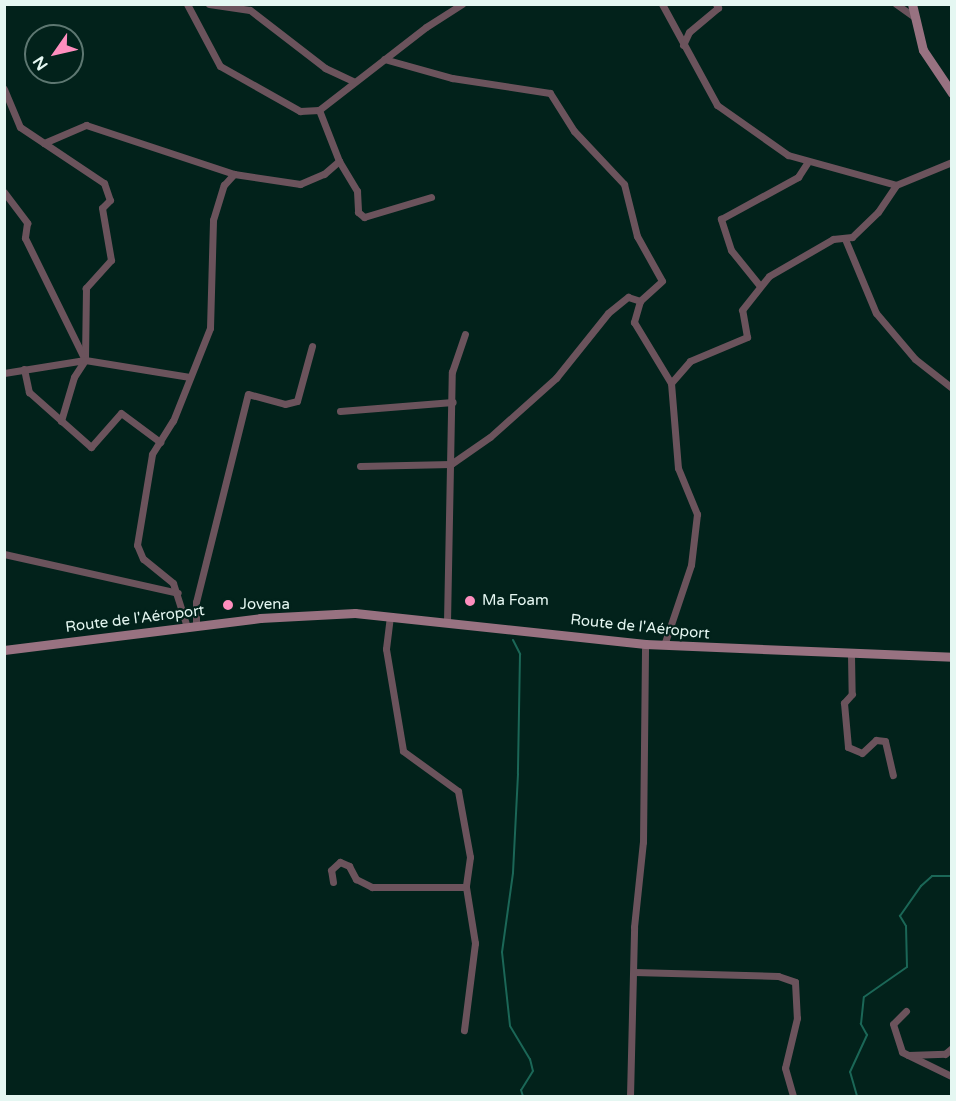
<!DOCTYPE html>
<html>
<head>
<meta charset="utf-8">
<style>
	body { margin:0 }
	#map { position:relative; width:956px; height:1101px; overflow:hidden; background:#02221b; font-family:"Varela Round",sans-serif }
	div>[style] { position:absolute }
	.stream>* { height:2px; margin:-1px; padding:0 1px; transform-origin:1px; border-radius:1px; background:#1b6757 }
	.street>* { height:7px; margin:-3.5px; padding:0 3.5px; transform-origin:3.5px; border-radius:3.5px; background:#6b535c }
	.secondary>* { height:9px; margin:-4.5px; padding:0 4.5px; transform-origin:4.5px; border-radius:4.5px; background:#987281 }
	.dots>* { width:16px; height:16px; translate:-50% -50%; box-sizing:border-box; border:3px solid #02221b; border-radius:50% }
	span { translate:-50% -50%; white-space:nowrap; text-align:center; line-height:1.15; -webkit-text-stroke:4.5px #02221b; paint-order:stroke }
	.poi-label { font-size:15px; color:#e5f7f2 }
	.left { translate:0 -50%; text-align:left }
	.street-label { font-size:15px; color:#e5f7f2 }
	.frame { position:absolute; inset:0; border:6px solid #e5f7f2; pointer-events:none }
	.north { position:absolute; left:24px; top:24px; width:60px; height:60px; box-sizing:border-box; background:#02221b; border:2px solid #5d7771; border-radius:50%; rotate:236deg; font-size:16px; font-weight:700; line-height:24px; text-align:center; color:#e5f7f2 }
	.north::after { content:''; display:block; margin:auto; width:21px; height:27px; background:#fe8ebe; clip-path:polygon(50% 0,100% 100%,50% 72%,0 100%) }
</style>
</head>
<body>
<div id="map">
	<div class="stream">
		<i style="left:513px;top:640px;width:16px;rotate:63deg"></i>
		<i style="left:520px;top:654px;width:120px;rotate:91deg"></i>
		<i style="left:518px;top:774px;width:99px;rotate:92.9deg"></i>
		<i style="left:513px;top:873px;width:80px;rotate:97.9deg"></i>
		<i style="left:502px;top:952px;width:74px;rotate:83.8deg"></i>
		<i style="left:510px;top:1026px;width:39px;rotate:59deg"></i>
		<i style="left:530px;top:1059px;width:12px;rotate:76deg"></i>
		<i style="left:533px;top:1071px;width:22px;rotate:122deg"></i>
		<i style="left:521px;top:1090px;width:6px;rotate:72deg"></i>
		<i style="left:857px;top:1096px;width:25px;rotate:-106deg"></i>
		<i style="left:850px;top:1072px;width:41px;rotate:-65.3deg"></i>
		<i style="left:867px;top:1035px;width:13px;rotate:-119deg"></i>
		<i style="left:861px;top:1024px;width:27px;rotate:-84deg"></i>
		<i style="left:864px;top:997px;width:52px;rotate:-34.9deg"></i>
		<i style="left:907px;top:967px;width:41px;rotate:-91.4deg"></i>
		<i style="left:906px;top:926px;width:12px;rotate:-121deg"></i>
		<i style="left:900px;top:916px;width:37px;rotate:-55deg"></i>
		<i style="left:921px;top:886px;width:15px;rotate:-42deg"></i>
		<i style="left:932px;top:876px;width:20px"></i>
	</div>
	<div class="street">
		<i style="left:187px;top:4px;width:70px;rotate:62deg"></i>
		<i style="left:220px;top:66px;width:92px;rotate:29.4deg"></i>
		<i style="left:300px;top:111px;width:19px;rotate:-3deg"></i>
		<i style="left:209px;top:4px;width:41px;rotate:8.3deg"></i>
		<i style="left:250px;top:10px;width:95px;rotate:37.7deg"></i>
		<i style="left:325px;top:68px;width:31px;rotate:25deg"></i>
		<i style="left:662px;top:4px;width:115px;rotate:61.4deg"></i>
		<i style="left:717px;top:105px;width:87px;rotate:35.2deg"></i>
		<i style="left:788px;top:155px;width:112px;rotate:15.5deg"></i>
		<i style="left:896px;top:185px;width:61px;rotate:-22.3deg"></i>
		<i style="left:896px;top:4px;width:21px;rotate:35deg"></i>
		<i style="left:683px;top:45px;width:14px;rotate:-65deg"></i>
		<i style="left:689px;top:32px;width:38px;rotate:-40deg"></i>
		<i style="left:718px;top:8px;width:4px;rotate:-117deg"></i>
		<i style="left:384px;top:59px;width:71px;rotate:15.6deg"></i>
		<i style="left:452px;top:78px;width:99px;rotate:8.7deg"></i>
		<i style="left:550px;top:93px;width:45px;rotate:57.7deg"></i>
		<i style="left:574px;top:131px;width:73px;rotate:46.7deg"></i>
		<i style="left:624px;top:184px;width:54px;rotate:76deg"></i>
		<i style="left:637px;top:236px;width:51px;rotate:60.9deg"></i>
		<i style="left:662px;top:281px;width:30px;rotate:138deg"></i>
		<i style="left:640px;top:301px;width:22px;rotate:106deg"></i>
		<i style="left:634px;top:322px;width:71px;rotate:58.8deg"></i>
		<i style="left:671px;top:383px;width:85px;rotate:85.3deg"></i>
		<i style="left:678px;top:468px;width:50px;rotate:67.6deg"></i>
		<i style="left:697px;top:514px;width:51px;rotate:96.7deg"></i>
		<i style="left:691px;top:565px;width:84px;rotate:108.6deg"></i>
		<i style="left:4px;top:89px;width:41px;rotate:67.2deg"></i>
		<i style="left:20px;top:127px;width:101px;rotate:33.7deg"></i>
		<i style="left:104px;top:183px;width:18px;rotate:71deg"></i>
		<i style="left:110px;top:200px;width:11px;rotate:135deg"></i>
		<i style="left:102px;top:208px;width:53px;rotate:80.2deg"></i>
		<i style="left:111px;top:260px;width:38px;rotate:132deg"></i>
		<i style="left:86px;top:288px;width:72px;rotate:90.8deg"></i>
		<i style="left:85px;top:360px;width:20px;rotate:123deg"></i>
		<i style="left:74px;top:377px;width:46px;rotate:106.5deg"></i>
		<i style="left:44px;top:143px;width:46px;rotate:-23.2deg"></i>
		<i style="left:86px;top:125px;width:156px;rotate:18.3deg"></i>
		<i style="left:339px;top:161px;width:35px;rotate:59deg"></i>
		<i style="left:357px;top:191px;width:21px;rotate:87deg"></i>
		<i style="left:358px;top:212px;width:8px;rotate:40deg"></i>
		<i style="left:364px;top:217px;width:70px;rotate:-16.6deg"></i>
		<i style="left:4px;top:192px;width:39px;rotate:53deg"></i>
		<i style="left:27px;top:223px;width:15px;rotate:98deg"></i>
		<i style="left:25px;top:238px;width:134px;rotate:63.8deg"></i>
		<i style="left:845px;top:239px;width:80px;rotate:67.3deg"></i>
		<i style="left:876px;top:313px;width:60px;rotate:49.7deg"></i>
		<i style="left:915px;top:359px;width:47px;rotate:38.1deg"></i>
		<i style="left:760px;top:286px;width:46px;rotate:-128.9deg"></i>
		<i style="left:731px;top:250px;width:33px;rotate:-108deg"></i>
		<i style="left:721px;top:219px;width:88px;rotate:-28.6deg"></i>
		<i style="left:798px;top:177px;width:17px;rotate:-57deg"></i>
		<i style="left:24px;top:369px;width:24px;rotate:78deg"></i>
		<i style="left:29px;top:392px;width:83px;rotate:41.6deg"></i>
		<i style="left:91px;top:447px;width:45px;rotate:-48.6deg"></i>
		<i style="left:121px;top:413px;width:49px;rotate:36.6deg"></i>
		<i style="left:4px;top:373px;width:82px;rotate:-9.1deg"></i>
		<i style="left:85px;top:360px;width:106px;rotate:9.2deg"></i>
		<i style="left:671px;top:383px;width:29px;rotate:-49deg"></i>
		<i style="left:690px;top:361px;width:62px;rotate:-22.8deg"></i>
		<i style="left:747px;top:337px;width:27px;rotate:-100deg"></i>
		<i style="left:742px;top:310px;width:43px;rotate:-51.5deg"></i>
		<i style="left:769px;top:276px;width:74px;rotate:-30deg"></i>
		<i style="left:833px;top:239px;width:19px;rotate:-6deg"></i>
		<i style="left:852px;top:237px;width:36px;rotate:-44deg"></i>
		<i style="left:878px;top:212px;width:32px;rotate:-56deg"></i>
		<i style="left:340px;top:411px;width:113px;rotate:-4.6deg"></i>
		<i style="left:360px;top:466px;width:91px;rotate:-1.3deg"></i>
		<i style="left:451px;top:464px;width:47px;rotate:-34.7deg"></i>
		<i style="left:490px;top:437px;width:89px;rotate:-41.8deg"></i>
		<i style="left:556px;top:378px;width:83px;rotate:-51.3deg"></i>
		<i style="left:608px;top:313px;width:26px;rotate:-39deg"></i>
		<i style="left:628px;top:297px;width:13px;rotate:18deg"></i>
		<i style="left:4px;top:554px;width:178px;rotate:12.6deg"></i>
		<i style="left:390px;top:616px;width:33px;rotate:97deg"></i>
		<i style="left:386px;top:649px;width:103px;rotate:80.5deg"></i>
		<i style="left:403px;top:751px;width:68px;rotate:36deg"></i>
		<i style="left:458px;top:791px;width:67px;rotate:79.7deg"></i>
		<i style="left:470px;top:857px;width:30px;rotate:98deg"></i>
		<i style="left:466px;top:887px;width:57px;rotate:80.9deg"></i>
		<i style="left:475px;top:943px;width:88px;rotate:97.2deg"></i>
		<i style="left:447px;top:622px;width:250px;rotate:-88.9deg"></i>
		<i style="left:452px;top:372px;width:40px;rotate:-71.1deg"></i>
		<i style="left:196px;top:626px;width:24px;rotate:-90deg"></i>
		<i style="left:196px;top:602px;width:214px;rotate:-76deg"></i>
		<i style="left:248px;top:394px;width:38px;rotate:15deg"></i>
		<i style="left:285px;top:404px;width:12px;rotate:-14deg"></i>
		<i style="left:297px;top:401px;width:57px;rotate:-74.7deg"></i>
		<i style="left:187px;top:627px;width:46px;rotate:-107.7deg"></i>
		<i style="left:173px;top:583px;width:38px;rotate:-141deg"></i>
		<i style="left:143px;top:559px;width:15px;rotate:-113deg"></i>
		<i style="left:137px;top:545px;width:92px;rotate:-80.6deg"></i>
		<i style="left:152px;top:454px;width:39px;rotate:-58deg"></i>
		<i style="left:173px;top:421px;width:100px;rotate:-68.3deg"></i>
		<i style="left:210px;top:328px;width:108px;rotate:-88.4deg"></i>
		<i style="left:213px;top:220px;width:37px;rotate:-73deg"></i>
		<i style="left:224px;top:185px;width:15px;rotate:-48deg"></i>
		<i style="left:234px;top:174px;width:67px;rotate:8.6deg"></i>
		<i style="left:300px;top:184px;width:26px;rotate:-23deg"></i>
		<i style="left:324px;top:174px;width:20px;rotate:-41deg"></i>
		<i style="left:339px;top:161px;width:55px;rotate:-111.4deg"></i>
		<i style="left:319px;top:110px;width:135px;rotate:-37.8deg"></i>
		<i style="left:426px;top:27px;width:43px;rotate:-32.6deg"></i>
		<i style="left:851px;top:655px;width:39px;rotate:89deg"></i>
		<i style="left:852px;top:694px;width:12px;rotate:132deg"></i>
		<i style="left:844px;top:703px;width:44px;rotate:84.8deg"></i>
		<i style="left:848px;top:747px;width:15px;rotate:23deg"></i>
		<i style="left:862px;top:753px;width:19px;rotate:-43deg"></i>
		<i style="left:876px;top:740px;width:9px;rotate:6deg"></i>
		<i style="left:885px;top:741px;width:35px;rotate:77deg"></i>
		<i style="left:333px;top:882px;width:12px;rotate:-99deg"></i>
		<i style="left:331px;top:870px;width:12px;rotate:-42deg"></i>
		<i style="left:340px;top:862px;width:10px;rotate:24deg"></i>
		<i style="left:349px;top:866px;width:15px;rotate:62deg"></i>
		<i style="left:356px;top:879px;width:18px;rotate:27deg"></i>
		<i style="left:372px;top:887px;width:94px"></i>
		<i style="left:634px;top:972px;width:144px;rotate:1.6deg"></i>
		<i style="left:778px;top:976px;width:18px;rotate:19deg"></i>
		<i style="left:795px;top:982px;width:36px;rotate:87deg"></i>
		<i style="left:797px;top:1018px;width:51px;rotate:103.5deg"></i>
		<i style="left:785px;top:1068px;width:29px;rotate:74deg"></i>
		<i style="left:906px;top:1011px;width:18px;rotate:135deg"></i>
		<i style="left:893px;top:1024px;width:29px;rotate:72deg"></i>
		<i style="left:902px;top:1052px;width:55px;rotate:26.1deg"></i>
		<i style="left:908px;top:1055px;width:37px;rotate:-2deg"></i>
		<i style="left:945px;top:1054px;width:9px;rotate:-41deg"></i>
		<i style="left:630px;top:1096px;width:169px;rotate:-88.6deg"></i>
		<i style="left:634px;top:927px;width:85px;rotate:-84deg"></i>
		<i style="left:643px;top:842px;width:198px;rotate:-89.4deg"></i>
	</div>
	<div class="secondary">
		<i style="left:912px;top:4px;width:47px;rotate:76.6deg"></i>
		<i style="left:923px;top:50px;width:52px;rotate:56deg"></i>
		<i style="left:4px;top:650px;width:258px;rotate:-7.1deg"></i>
		<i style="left:260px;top:618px;width:95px;rotate:-3deg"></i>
		<i style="left:355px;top:613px;width:292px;rotate:6.1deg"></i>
		<i style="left:645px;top:644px;width:307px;rotate:2.4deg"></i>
	</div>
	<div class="dots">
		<i style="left:470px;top:601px;background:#fe8ebe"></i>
		<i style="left:228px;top:605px;background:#fe8ebe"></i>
	</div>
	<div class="poi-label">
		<span class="left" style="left:482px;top:601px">Ma Foam</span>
		<span class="left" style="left:240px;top:605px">Jovena</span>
	</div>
	<div class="street-label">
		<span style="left:135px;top:619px;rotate:-7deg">Route de l'Aéroport</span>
		<span style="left:640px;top:627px;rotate:6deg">Route de l'Aéroport</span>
	</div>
	<div class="frame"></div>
	<div class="north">N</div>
</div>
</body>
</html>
